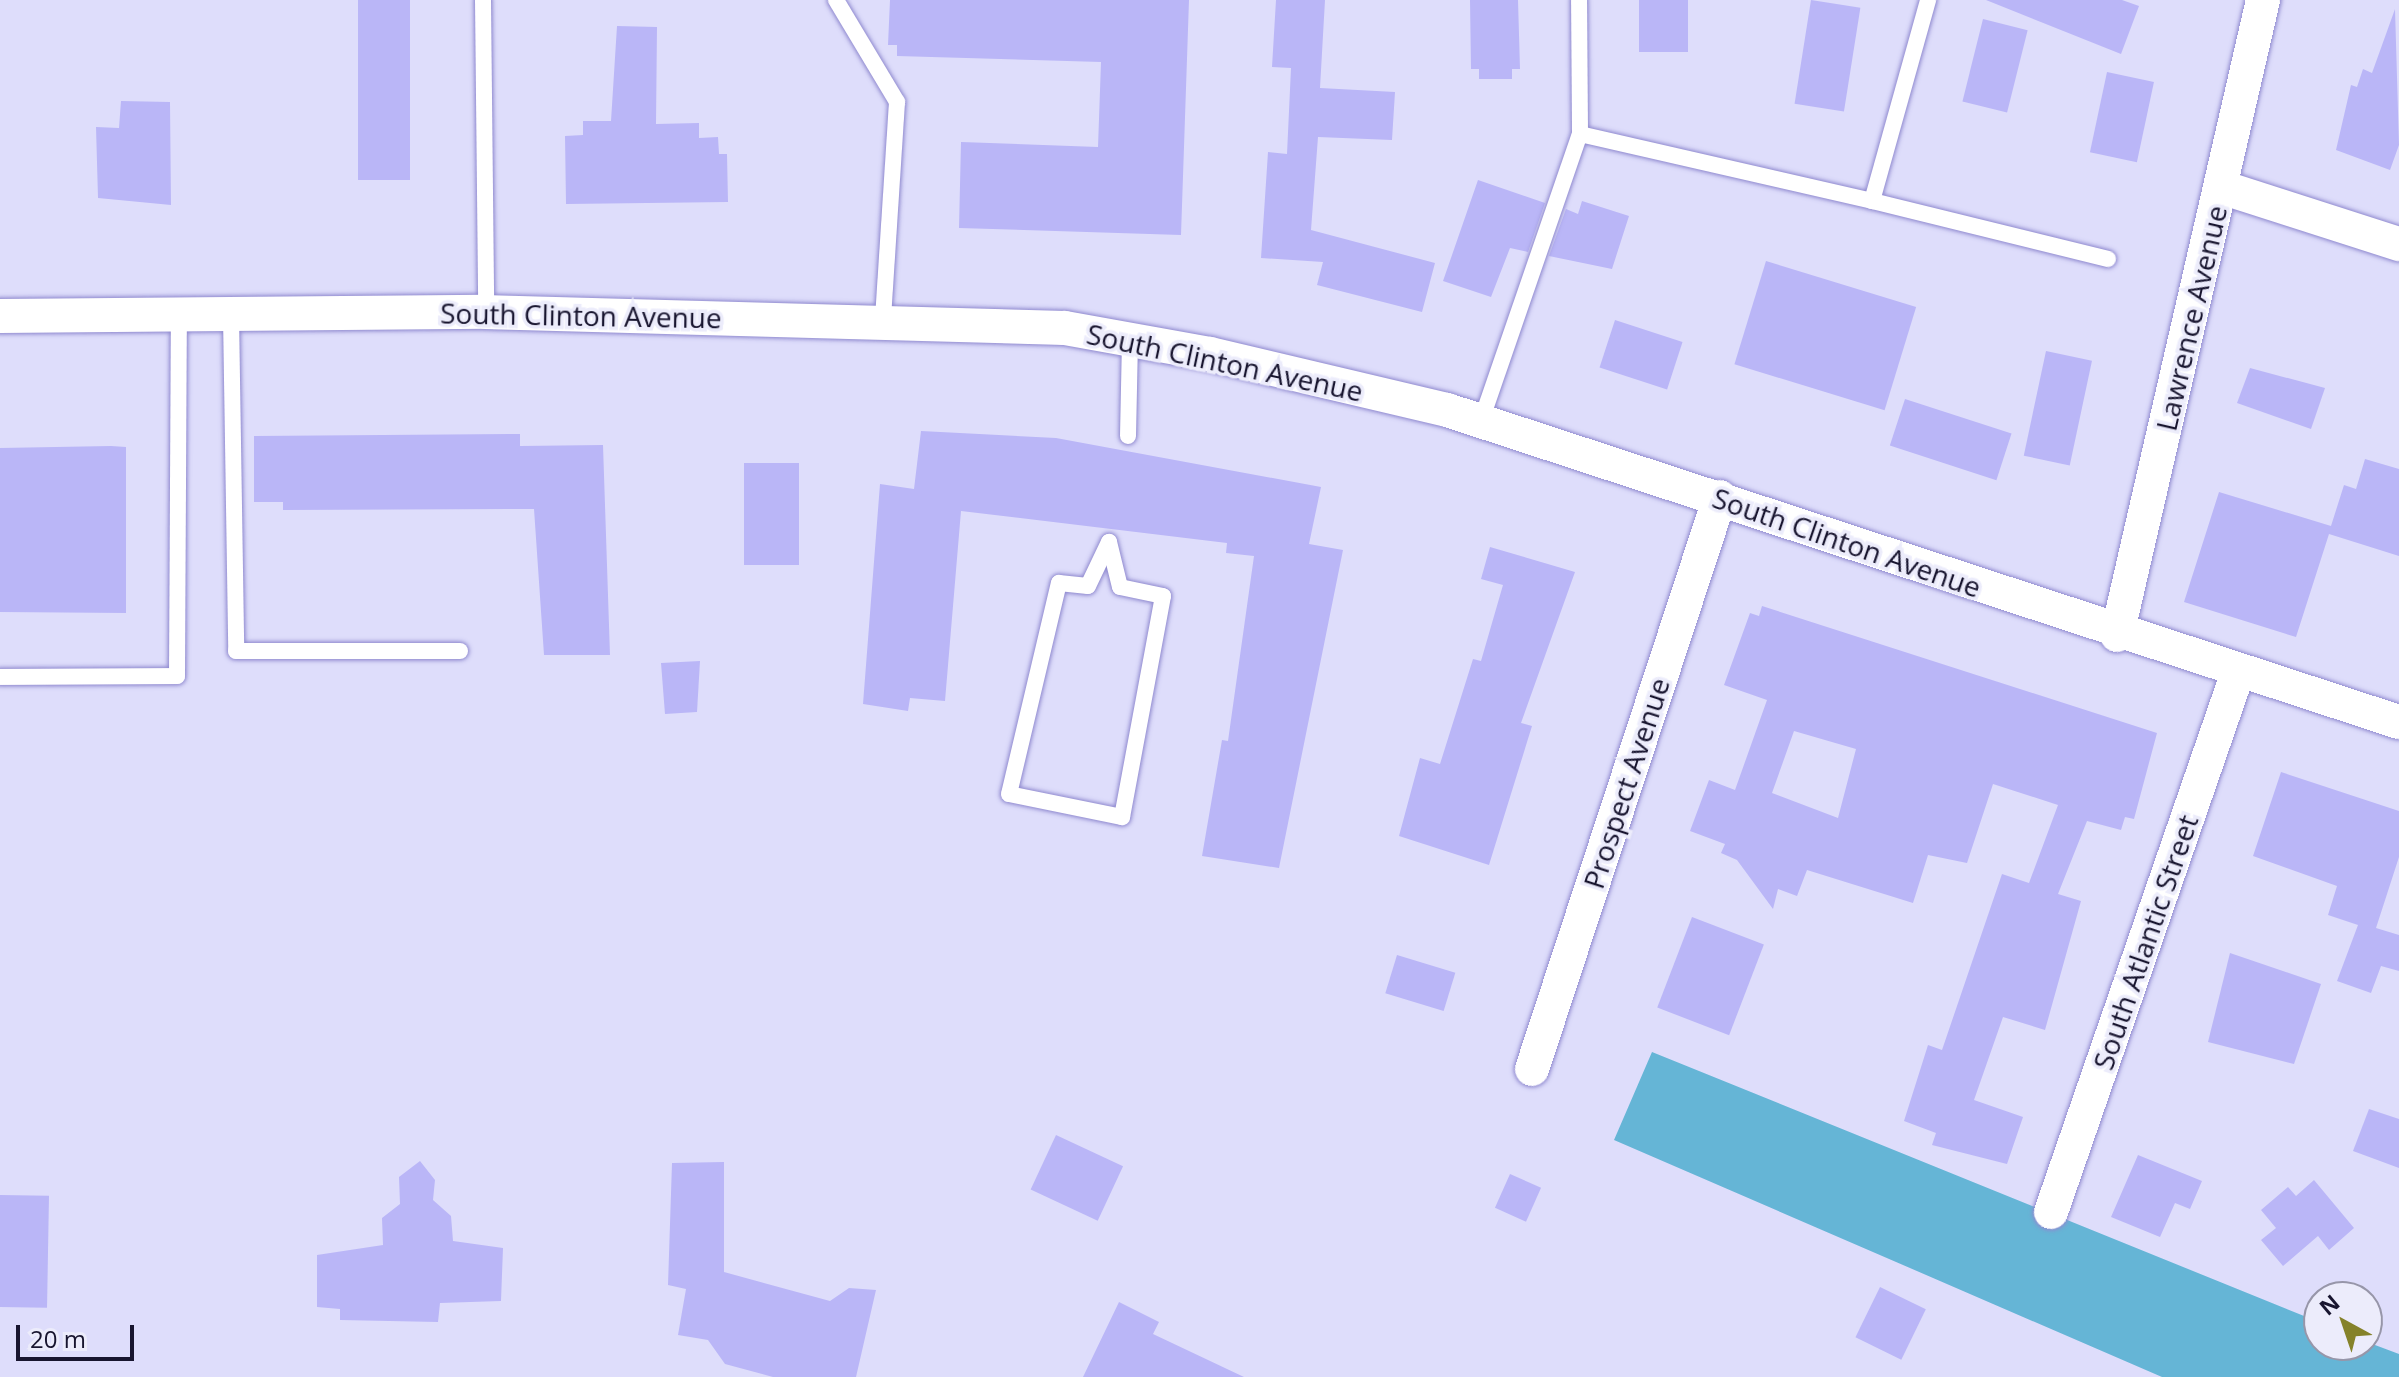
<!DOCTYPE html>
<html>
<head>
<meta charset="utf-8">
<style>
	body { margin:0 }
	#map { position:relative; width:2399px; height:1377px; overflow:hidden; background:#deddfb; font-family:"Open Sans",sans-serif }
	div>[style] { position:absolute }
	.water>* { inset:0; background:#65b5d6 }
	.building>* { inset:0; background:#bab6f7; transform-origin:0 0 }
	.roads { filter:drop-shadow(0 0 2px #8f89cf) drop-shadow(0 0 2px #8f89cf) }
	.service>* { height:16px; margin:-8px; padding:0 8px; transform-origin:8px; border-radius:8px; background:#fff }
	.minor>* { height:34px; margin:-17px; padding:0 17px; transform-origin:17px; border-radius:17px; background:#fff }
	span { translate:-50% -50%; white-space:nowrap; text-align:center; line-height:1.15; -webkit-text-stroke:7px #ececfb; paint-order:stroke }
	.street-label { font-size:28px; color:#18152f }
	.north { position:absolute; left:2303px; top:1281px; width:80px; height:80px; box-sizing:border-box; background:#ececfb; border:2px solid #9796a9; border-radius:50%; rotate:320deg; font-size:22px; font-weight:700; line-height:32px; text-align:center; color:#18152f }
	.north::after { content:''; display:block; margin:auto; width:28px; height:36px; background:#85822a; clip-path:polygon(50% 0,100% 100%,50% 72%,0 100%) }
	.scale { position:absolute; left:16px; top:1325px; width:118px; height:36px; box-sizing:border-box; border:4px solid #18152f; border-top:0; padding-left:10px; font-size:24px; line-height:28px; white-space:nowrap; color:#18152f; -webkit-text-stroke:6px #ececfb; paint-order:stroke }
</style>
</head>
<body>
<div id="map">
	<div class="water">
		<i style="clip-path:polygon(1652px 1052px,2319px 1322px,2319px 1345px,2367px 1342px,2399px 1354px,2399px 1377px,2162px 1377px,1614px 1140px)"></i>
	</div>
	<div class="building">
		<i style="left:358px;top:0;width:52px;height:180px"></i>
		<i style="clip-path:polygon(890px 0,1189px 0,1181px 235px,959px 228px,961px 142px,1098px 147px,1101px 62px,897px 56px,897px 45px,888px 45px)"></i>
		<i style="clip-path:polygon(1276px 0,1325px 0,1320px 88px,1395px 92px,1392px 140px,1318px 137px,1311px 230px,1435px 263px,1422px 312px,1317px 285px,1323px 262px,1261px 258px,1268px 152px,1287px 154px,1291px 68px,1272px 67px)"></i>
		<i style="clip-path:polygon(1470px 0,1518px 0,1520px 69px,1512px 69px,1512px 79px,1479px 79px,1479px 69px,1471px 69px)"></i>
		<i style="left:1639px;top:0;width:49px;height:52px"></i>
		<i style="left:1811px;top:0;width:50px;height:105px;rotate:9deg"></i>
		<i style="clip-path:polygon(1986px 0,2122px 0,2139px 6px,2121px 54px)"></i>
		<i style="clip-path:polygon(2395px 9px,2399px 145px,2390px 170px,2336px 150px,2351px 85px,2357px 87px,2363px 69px,2372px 73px)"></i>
		<i style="left:1983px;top:19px;width:46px;height:85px;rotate:14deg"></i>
		<i style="clip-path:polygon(617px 26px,657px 27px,656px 124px,699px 123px,699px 138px,718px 137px,719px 154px,727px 154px,728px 202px,566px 204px,565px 136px,583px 135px,583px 121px,611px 121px)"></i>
		<i style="left:2107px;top:72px;width:48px;height:82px;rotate:12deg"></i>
		<i style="clip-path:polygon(121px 101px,170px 102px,171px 205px,98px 198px,96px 127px,119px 128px)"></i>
		<i style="clip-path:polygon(1478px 180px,1545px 203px,1528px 252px,1510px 248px,1491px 297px,1443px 281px)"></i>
		<i style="clip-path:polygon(1582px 201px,1629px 216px,1612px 269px,1549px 256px,1566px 209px,1578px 214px)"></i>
		<i style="left:1766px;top:261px;width:157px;height:108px;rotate:17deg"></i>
		<i style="left:1615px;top:320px;width:71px;height:50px;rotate:18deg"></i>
		<i style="left:2046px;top:351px;width:47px;height:107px;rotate:12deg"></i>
		<i style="clip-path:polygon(2250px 368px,2325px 388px,2311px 429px,2237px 403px)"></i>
		<i style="left:1905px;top:399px;width:112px;height:49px;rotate:18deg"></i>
		<i style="clip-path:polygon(921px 431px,1056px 438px,1321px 487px,1309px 544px,1343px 550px,1279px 868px,1202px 856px,1222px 740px,1228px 741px,1254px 556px,1226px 553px,1227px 543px,961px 511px,945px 701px,910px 698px,908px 711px,863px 704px,880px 484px,914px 489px)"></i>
		<i style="clip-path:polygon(520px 434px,520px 446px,603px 445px,610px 655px,544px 655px,534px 509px,283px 510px,283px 502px,254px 502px,254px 436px)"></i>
		<i style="clip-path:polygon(111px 446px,126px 447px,126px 613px,0 612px,0 448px)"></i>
		<i style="clip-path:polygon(2365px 459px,2399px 469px,2399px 556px,2329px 534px,2296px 637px,2184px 602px,2219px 492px,2331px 526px,2344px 485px,2356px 489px)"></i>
		<i style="left:744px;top:463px;width:55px;height:102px"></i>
		<i style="clip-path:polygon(1490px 547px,1575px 572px,1521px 723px,1532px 726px,1489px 865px,1399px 836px,1420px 758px,1440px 764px,1473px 659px,1481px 661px,1503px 585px,1481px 579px)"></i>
		<i style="clip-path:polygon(evenodd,1762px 606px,2157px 733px,2134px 819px,2125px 817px,2121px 830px,2087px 821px,2058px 894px,2081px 901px,2045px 1030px,2003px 1017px,1974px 1100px,2023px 1117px,2007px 1164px,1932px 1145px,1936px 1133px,1904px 1121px,1928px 1045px,1942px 1050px,2002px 874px,2029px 883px,2058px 805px,1993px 784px,1967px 863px,1928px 855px,1913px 903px,1807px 870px,1797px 896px,1778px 889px,1773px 909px,1737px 860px,1721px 853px,1725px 844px,1690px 831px,1709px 780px,1735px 790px,1767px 700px,1724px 685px,1750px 613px,1759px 616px,1762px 606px,1794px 731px,1856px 749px,1838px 818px,1772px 793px,1794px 731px)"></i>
		<i style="clip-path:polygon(700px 661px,697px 712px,665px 714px,661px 663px)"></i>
		<i style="clip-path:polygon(2281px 772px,2399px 811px,2399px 857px,2376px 928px,2399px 935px,2399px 971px,2381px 966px,2371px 993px,2337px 981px,2358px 925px,2328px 915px,2337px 886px,2253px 856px)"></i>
		<i style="left:1692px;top:917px;width:77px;height:97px;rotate:21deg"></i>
		<i style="clip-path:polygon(2230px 953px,2321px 984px,2294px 1064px,2208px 1042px)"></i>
		<i style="left:1397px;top:955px;width:61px;height:40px;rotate:17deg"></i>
		<i style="clip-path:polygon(2369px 1109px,2399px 1119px,2399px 1168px,2353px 1151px)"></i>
		<i style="left:1056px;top:1135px;width:74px;height:60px;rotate:25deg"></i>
		<i style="clip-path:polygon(2138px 1155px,2202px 1181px,2190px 1209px,2175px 1203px,2160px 1237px,2111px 1217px)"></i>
		<i style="clip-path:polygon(420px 1161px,435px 1180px,433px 1200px,451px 1216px,453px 1241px,503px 1248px,501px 1301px,440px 1303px,438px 1322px,340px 1320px,340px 1309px,317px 1307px,317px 1255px,383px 1245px,382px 1218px,400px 1204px,399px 1177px)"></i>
		<i style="clip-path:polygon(724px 1162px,724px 1272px,830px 1301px,849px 1288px,876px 1290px,856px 1377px,773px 1377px,725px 1364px,708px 1340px,678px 1335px,686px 1289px,668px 1285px,672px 1163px)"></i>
		<i style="left:1510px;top:1174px;width:34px;height:37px;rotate:24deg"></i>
		<i style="clip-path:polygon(2314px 1180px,2354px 1228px,2329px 1250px,2318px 1236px,2283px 1266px,2261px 1240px,2276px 1228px,2261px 1210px,2288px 1187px,2296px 1196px)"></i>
		<i style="left:0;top:1195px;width:49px;height:112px;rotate:1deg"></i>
		<i style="left:1880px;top:1287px;width:51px;height:56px;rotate:26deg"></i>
		<i style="clip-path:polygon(1119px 1302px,1159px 1322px,1153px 1334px,1244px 1377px,1083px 1377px)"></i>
	</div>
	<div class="roads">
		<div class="service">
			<i style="left:483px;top:0;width:312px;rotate:89.4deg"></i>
			<i style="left:836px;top:0;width:119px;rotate:59.1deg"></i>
			<i style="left:897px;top:102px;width:219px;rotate:93.7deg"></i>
			<i style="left:1580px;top:134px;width:300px;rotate:12.9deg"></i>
			<i style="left:1872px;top:201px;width:209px;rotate:-74.4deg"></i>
			<i style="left:1872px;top:201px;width:243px;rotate:13.8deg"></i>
			<i style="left:231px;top:315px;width:336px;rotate:89.1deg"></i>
			<i style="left:236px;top:651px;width:224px"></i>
			<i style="left:1481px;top:421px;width:304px;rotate:-71deg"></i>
			<i style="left:1580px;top:134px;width:134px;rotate:-90.4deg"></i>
			<i style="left:1128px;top:436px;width:96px;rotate:-88.8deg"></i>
			<i style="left:1109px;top:542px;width:46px;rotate:76.3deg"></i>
			<i style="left:1120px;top:587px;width:44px;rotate:11.8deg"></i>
			<i style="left:1163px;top:596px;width:225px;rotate:100.5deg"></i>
			<i style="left:1122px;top:817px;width:115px;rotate:-168.5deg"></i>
			<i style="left:1009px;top:794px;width:217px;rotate:-76.7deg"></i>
			<i style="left:1059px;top:583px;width:29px;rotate:6deg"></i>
			<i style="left:1088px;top:586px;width:49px;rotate:-64.5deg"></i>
			<i style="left:0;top:677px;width:177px;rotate:-0.3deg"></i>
			<i style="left:177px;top:676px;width:362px;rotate:-89.7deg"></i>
		</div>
		<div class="minor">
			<i style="left:2221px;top:187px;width:187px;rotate:17.8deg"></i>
			<i style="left:0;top:316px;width:486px;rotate:-0.5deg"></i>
			<i style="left:486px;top:312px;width:579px;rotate:1.58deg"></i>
			<i style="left:1065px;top:328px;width:147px;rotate:10.2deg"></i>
			<i style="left:1210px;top:354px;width:244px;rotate:13.3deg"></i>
			<i style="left:1447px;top:410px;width:1002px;rotate:18.15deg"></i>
			<i style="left:2117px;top:635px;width:652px;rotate:-77.05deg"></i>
			<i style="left:1532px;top:1069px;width:602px;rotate:-71.81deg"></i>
			<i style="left:2051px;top:1212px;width:571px;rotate:-70.9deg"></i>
		</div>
	</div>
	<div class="street-label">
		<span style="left:581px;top:315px;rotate:1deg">South Clinton Avenue</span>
		<span style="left:2191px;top:318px;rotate:-77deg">Lawrence Avenue</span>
		<span style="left:1225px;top:362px;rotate:12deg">South Clinton Avenue</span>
		<span style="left:1847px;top:542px;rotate:19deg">South Clinton Avenue</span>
		<span style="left:1626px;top:783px;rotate:-72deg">Prospect Avenue</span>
		<span style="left:2145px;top:942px;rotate:-71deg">South Atlantic Street</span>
	</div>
	<div class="north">N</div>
	<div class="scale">20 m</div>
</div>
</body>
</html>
